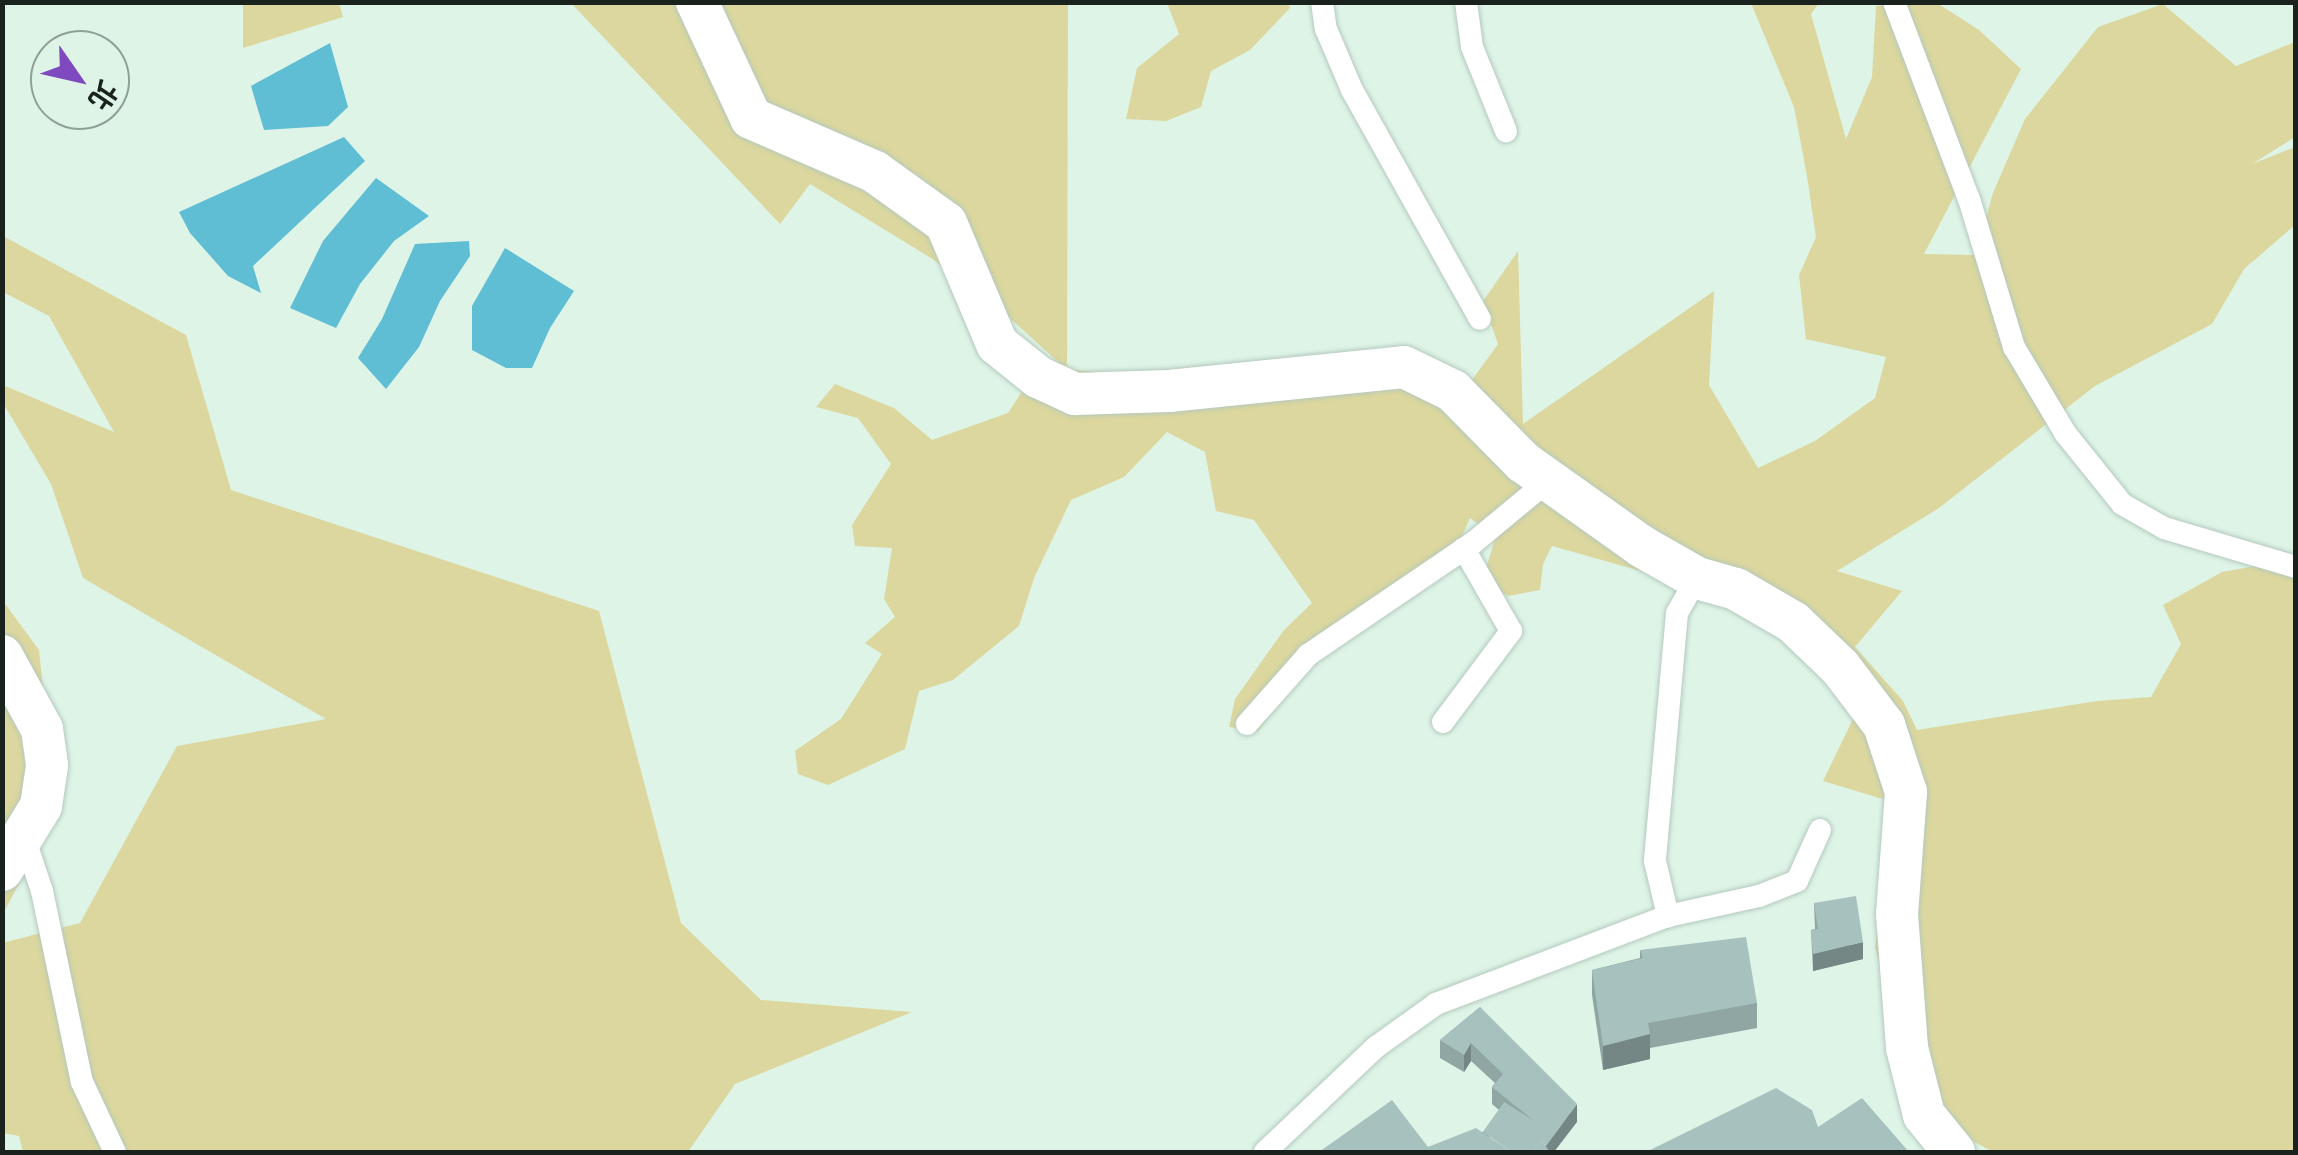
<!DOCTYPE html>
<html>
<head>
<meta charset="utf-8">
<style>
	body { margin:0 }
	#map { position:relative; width:2298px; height:1155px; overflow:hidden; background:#def4e7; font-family:"Asap Condensed","Noto Sans TC",sans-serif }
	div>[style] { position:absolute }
	.green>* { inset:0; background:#dcd79e }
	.water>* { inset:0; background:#5fbdd4 }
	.roads { filter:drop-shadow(0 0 2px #b3c9bc) drop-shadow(0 0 2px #b3c9bc) }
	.service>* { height:22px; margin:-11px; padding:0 11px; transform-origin:11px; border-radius:11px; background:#fff }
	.minor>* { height:42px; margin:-21px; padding:0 21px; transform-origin:21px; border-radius:21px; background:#fff }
	.wall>* { inset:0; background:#8fa6a3 }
	.shaded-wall>* { inset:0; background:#748785 }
	.building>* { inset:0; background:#a6c1be }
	span { translate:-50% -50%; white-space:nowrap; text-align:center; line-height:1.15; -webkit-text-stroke:8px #def4e7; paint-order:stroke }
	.frame { position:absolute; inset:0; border:5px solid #19221d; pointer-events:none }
	.north { position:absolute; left:30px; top:30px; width:100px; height:100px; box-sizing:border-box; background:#def4e7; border:2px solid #8fa096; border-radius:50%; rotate:124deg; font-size:28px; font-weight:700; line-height:40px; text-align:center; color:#19221d }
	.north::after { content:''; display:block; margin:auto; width:35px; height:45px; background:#7f49c0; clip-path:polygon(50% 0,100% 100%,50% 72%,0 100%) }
</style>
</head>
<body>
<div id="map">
	<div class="green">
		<i style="clip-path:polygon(243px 3px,339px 3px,343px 17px,243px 48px)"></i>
		<i style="clip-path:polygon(571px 3px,1068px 3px,1067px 369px,1116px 374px,1195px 367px,1469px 384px,1498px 344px,1483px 301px,1518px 251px,1523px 424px,1714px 291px,1709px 385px,1758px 468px,1815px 441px,1875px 398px,1886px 357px,1806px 339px,1799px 275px,1816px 237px,1807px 176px,1794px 107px,1751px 3px,1819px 3px,1811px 14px,1846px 139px,1872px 77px,1876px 6px,1937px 3px,1979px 30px,2021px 69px,1924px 254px,1976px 255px,1993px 193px,2025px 119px,2098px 27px,2163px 4px,2236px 66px,2295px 42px,2295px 137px,2252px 164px,2295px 147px,2295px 225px,2244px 269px,2212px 324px,2095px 386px,1939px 508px,1837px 571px,1902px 591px,1855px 647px,1903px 701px,1917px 730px,2097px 701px,2151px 697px,2181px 644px,2163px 605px,2222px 572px,2295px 559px,2295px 1152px,1993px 1152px,1925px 1115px,1875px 948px,1885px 862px,1886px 800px,1823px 781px,1854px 717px,1817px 645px,1706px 572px,1637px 570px,1552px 546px,1543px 564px,1540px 590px,1508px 596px,1482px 580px,1496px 537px,1470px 518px,1445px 574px,1308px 667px,1258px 731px,1229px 727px,1235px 699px,1284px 630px,1312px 603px,1254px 520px,1216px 511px,1205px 452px,1167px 432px,1124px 477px,1071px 500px,1034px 578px,1019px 626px,953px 680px,919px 691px,905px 749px,828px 785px,798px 774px,795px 751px,841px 719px,882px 654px,865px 643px,895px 617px,884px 599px,892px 548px,855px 546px,852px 525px,891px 464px,858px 418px,816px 407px,835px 384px,894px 408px,932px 440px,1008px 413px,1025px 387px,1066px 369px,1003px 312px,931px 258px,810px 184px,780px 224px)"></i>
		<i style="clip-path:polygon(1167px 3px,1287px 2px,1290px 8px,1250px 50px,1211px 71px,1201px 107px,1166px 121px,1126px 119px,1137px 68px,1179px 34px)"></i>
		<i style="clip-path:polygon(3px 236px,186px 335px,231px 490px,599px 611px,681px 923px,761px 1000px,912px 1012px,735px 1084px,688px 1152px,23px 1152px,19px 1136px,3px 1133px,2px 943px,80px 923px,177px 746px,326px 719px,83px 578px,51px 484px,3px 403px,3px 385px,114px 432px,49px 316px,3px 292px)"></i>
		<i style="clip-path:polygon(3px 601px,39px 650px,56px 813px,3px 914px)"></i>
	</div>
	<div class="water">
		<i style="clip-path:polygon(330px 43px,348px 107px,328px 126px,264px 130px,251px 86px)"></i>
		<i style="clip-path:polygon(344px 137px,365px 161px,253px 266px,261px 293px,228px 276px,190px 233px,179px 212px)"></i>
		<i style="clip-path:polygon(376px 178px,429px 216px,394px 241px,360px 284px,336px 328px,290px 308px,323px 241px)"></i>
		<i style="clip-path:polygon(469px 241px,470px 256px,440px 301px,419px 347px,386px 389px,358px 358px,382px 319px,415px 244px)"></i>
		<i style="clip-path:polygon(505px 248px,574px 291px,550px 328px,532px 368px,506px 368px,472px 350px,472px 306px)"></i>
	</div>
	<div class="roads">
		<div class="service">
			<i style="left:1322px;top:2px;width:27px;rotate:82deg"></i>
			<i style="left:1326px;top:29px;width:66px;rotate:66.9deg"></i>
			<i style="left:1352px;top:90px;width:262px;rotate:60.8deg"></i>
			<i style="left:1466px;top:2px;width:45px;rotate:82.4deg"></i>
			<i style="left:1472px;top:47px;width:91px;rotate:68deg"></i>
			<i style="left:1894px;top:2px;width:211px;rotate:69.2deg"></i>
			<i style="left:1969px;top:199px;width:155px;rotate:73.1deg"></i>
			<i style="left:2014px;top:347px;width:100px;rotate:59.3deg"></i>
			<i style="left:2065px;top:433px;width:91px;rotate:51.2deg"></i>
			<i style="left:2122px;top:504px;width:48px;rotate:29.7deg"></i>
			<i style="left:2164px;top:528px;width:138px;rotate:16.5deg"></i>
			<i style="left:1697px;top:578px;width:40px;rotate:119.7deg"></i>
			<i style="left:1677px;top:613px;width:249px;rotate:95.1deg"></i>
			<i style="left:1655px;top:861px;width:57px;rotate:76.7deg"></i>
			<i style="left:1668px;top:916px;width:93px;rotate:-12.4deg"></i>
			<i style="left:1759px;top:896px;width:41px;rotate:-21.5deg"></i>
			<i style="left:1797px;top:881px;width:56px;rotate:-65.7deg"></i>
			<i style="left:1443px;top:722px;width:114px;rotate:-53.2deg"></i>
			<i style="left:1511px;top:631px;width:95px;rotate:-119.8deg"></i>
			<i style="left:1247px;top:724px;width:92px;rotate:-48.5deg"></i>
			<i style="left:1308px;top:655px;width:199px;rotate:-34.2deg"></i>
			<i style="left:1473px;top:543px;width:99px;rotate:-39.7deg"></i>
			<i style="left:25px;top:840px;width:54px;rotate:71.6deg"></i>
			<i style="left:42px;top:891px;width:195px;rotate:78.2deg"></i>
			<i style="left:82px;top:1082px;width:77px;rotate:64.8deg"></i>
			<i style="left:1265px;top:1152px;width:153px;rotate:-43.4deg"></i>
			<i style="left:1376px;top:1047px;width:74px;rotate:-35.6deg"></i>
			<i style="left:1436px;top:1004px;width:248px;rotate:-20.8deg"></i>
		</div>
		<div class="minor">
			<i style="left:697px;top:2px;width:128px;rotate:65deg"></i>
			<i style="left:751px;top:118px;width:135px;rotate:23.5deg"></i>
			<i style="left:875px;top:172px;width:87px;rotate:35.7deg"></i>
			<i style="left:946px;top:223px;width:131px;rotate:67.1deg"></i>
			<i style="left:997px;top:344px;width:53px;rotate:38.8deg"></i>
			<i style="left:1038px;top:377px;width:41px;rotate:24.7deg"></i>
			<i style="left:1075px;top:394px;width:94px;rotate:-1.8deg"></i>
			<i style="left:1169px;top:391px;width:236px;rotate:-5.8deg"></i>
			<i style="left:1404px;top:367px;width:55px;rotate:26.1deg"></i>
			<i style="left:1453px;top:391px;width:100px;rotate:45.4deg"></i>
			<i style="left:1523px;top:462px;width:145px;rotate:35.4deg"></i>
			<i style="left:1641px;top:546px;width:64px;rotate:29.7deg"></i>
			<i style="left:1697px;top:578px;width:41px;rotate:15.8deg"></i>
			<i style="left:1736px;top:589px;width:66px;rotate:30.1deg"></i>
			<i style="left:1793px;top:622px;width:65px;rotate:43.8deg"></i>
			<i style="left:1840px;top:667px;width:73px;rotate:52.8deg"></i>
			<i style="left:1884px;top:725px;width:71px;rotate:71.8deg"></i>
			<i style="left:1906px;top:792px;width:122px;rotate:94.2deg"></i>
			<i style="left:1897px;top:914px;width:134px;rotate:85.7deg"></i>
			<i style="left:1907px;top:1048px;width:69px;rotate:75.8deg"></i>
			<i style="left:1924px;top:1115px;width:48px;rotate:51deg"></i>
			<i style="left:2px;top:656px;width:83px;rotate:61.3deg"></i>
			<i style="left:42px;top:729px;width:37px;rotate:82deg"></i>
			<i style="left:47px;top:766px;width:40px;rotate:98.5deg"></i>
			<i style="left:41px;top:806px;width:75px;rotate:121.4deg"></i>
		</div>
	</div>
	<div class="wall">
		<i style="clip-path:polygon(1814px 903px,1863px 959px,1813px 971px,1811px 930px,1815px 929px)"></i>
		<i style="clip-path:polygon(1640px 950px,1757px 1003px,1757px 1028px,1650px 1048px,1650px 1059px,1603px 1070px,1592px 995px,1592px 970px,1640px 958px)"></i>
		<i style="clip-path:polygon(1480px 1007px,1577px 1122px,1428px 1147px,1483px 1132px,1499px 1110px,1492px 1104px,1492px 1087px,1495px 1083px,1471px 1061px,1464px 1072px,1440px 1058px,1440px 1040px)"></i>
	</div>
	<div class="shaded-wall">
		<i style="clip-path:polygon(1863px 942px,1863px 959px,1813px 971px,1813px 954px)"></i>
		<i style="clip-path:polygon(1650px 1034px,1650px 1059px,1603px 1070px,1603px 1046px)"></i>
		<i style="clip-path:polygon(1471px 1043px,1471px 1061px,1464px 1072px,1464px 1055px)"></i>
		<i style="clip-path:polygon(1577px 1104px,1577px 1122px,1554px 1152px,1541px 1152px)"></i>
	</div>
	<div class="building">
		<i style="clip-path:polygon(1856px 896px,1863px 942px,1813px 954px,1811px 930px,1818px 929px,1814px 903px)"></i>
		<i style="clip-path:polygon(1746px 937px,1757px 1003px,1648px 1023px,1650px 1034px,1603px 1046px,1592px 970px,1643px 958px,1640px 950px)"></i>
		<i style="clip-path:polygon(1480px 1007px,1577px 1104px,1546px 1146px,1542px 1141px,1532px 1152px,1512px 1152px,1483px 1132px,1504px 1102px,1533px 1120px,1492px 1087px,1503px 1074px,1471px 1043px,1464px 1055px,1440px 1040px)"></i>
		<i style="clip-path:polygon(1776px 1088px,1812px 1110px,1818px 1127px,1862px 1098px,1909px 1152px,1646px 1152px)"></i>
		<i style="clip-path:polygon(1392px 1100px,1428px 1147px,1476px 1128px,1512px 1152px,1319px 1152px)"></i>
		<i style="clip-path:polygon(1542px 1141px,1550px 1152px,1532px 1152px)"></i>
	</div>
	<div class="frame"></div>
	<div class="north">北</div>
</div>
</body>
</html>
